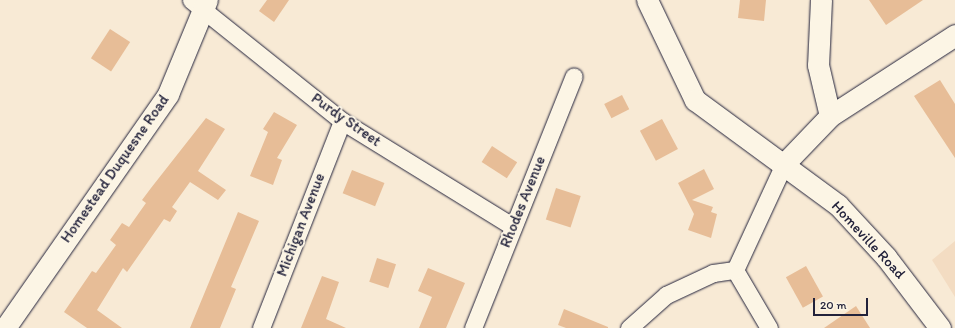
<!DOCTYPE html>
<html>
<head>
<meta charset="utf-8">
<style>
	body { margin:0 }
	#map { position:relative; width:955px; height:328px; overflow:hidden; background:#f8ead5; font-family:Itim,sans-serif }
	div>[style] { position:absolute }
	.built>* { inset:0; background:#f3dcc2 }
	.building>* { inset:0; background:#e7bd97; transform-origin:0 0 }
	.roads { filter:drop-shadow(0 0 1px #22223b) drop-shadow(0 0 1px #22223b) }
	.minor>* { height:17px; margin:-8.5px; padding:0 8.5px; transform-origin:8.5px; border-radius:8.5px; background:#fcf5e5 }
	.tertiary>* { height:21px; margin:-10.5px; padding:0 10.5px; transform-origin:10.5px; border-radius:10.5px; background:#fcf5e5 }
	span { translate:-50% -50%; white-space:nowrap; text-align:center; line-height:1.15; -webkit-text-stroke:4px #fcf5e5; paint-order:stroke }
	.street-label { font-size:15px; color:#22223b }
	.scale { position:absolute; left:813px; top:298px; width:55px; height:18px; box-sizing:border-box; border:2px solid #22223b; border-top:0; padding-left:5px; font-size:12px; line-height:14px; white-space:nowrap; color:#22223b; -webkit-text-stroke:3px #fcf5e5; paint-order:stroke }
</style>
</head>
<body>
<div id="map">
	<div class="built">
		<i style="clip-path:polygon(955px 241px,955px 297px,932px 260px)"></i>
	</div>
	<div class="building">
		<i style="clip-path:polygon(267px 0,289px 0,274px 22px,259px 11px)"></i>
		<i style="clip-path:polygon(740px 0,766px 0,764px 21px,738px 18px)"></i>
		<i style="clip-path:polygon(869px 0,923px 0,886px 25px)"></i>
		<i style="left:110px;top:29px;width:24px;height:35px;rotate:33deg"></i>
		<i style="clip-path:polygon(940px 80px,955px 104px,955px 158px,914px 96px)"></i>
		<i style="left:622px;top:95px;width:16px;height:20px;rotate:63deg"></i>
		<i style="clip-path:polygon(274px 112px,297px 125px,277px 158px,282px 160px,273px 185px,250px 176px,268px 132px,263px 129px)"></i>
		<i style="clip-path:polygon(206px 118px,225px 129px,198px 171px,226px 190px,218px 200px,190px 182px,172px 207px,177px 211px,170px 222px,164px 219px,127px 272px,123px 268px,97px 310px,122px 328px,87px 328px,64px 312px,92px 271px,96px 273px,116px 245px,110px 240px,122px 223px,129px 227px,146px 203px,142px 200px,151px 188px)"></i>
		<i style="left:662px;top:119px;width:34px;height:25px;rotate:62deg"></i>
		<i style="left:492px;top:146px;width:30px;height:19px;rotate:33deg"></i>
		<i style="clip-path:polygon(704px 169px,714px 189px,692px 200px,713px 207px,711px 212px,717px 214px,711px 238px,688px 230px,694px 214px,678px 183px)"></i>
		<i style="left:352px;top:170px;width:35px;height:25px;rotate:22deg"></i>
		<i style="left:556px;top:188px;width:26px;height:33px;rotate:18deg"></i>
		<i style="clip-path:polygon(238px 212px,259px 221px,231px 287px,236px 289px,220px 328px,190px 328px)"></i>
		<i style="left:377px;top:258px;width:20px;height:25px;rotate:18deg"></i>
		<i style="left:806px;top:266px;width:35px;height:23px;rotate:61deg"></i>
		<i style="clip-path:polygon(428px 268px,465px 283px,446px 328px,419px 328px,432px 297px,418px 291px)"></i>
		<i style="clip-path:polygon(322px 276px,339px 282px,326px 319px,346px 328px,301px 328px)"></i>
		<i style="clip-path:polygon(856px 306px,870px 328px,824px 328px)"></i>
		<i style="clip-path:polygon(564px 309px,608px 327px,608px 328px,566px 328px,558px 325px)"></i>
	</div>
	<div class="roads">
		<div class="minor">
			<i style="left:191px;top:0;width:193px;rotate:38.7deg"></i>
			<i style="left:342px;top:121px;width:200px;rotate:31.7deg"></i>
			<i style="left:261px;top:328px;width:222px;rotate:-68.6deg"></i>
			<i style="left:473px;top:328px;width:271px;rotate:-68.2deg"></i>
			<i style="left:629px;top:328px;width:50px;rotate:-41.7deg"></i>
			<i style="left:666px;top:295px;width:52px;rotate:-25.1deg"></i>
			<i style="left:713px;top:273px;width:22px;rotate:-8deg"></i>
			<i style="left:769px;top:328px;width:67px;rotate:-120.4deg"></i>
			<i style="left:735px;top:270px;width:117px;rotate:-65.2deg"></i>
		</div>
		<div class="tertiary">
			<i style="left:647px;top:0;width:111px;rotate:64.4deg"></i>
			<i style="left:695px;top:100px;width:177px;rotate:36.3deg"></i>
			<i style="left:838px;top:205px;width:71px;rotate:47.3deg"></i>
			<i style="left:886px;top:257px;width:89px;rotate:52.7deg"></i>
			<i style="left:821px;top:0;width:65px;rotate:92.6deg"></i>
			<i style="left:818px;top:65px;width:52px;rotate:76.8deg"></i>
			<i style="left:784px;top:164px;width:66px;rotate:-46.2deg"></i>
			<i style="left:830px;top:116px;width:149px;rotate:-32.9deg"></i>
			<i style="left:5px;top:328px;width:285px;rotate:-55.1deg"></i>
			<i style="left:168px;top:94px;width:102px;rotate:-67.5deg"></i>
		</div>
	</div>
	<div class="street-label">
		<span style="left:346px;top:120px;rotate:35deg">Purdy Street</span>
		<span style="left:115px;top:169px;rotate:-55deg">Homestead Duquesne Road</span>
		<span style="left:523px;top:202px;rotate:-68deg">Rhodes Avenue</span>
		<span style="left:301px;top:225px;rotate:-69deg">Michigan Avenue</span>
		<span style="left:868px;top:240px;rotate:47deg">Homeville Road</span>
	</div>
	<div class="scale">20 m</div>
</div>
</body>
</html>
